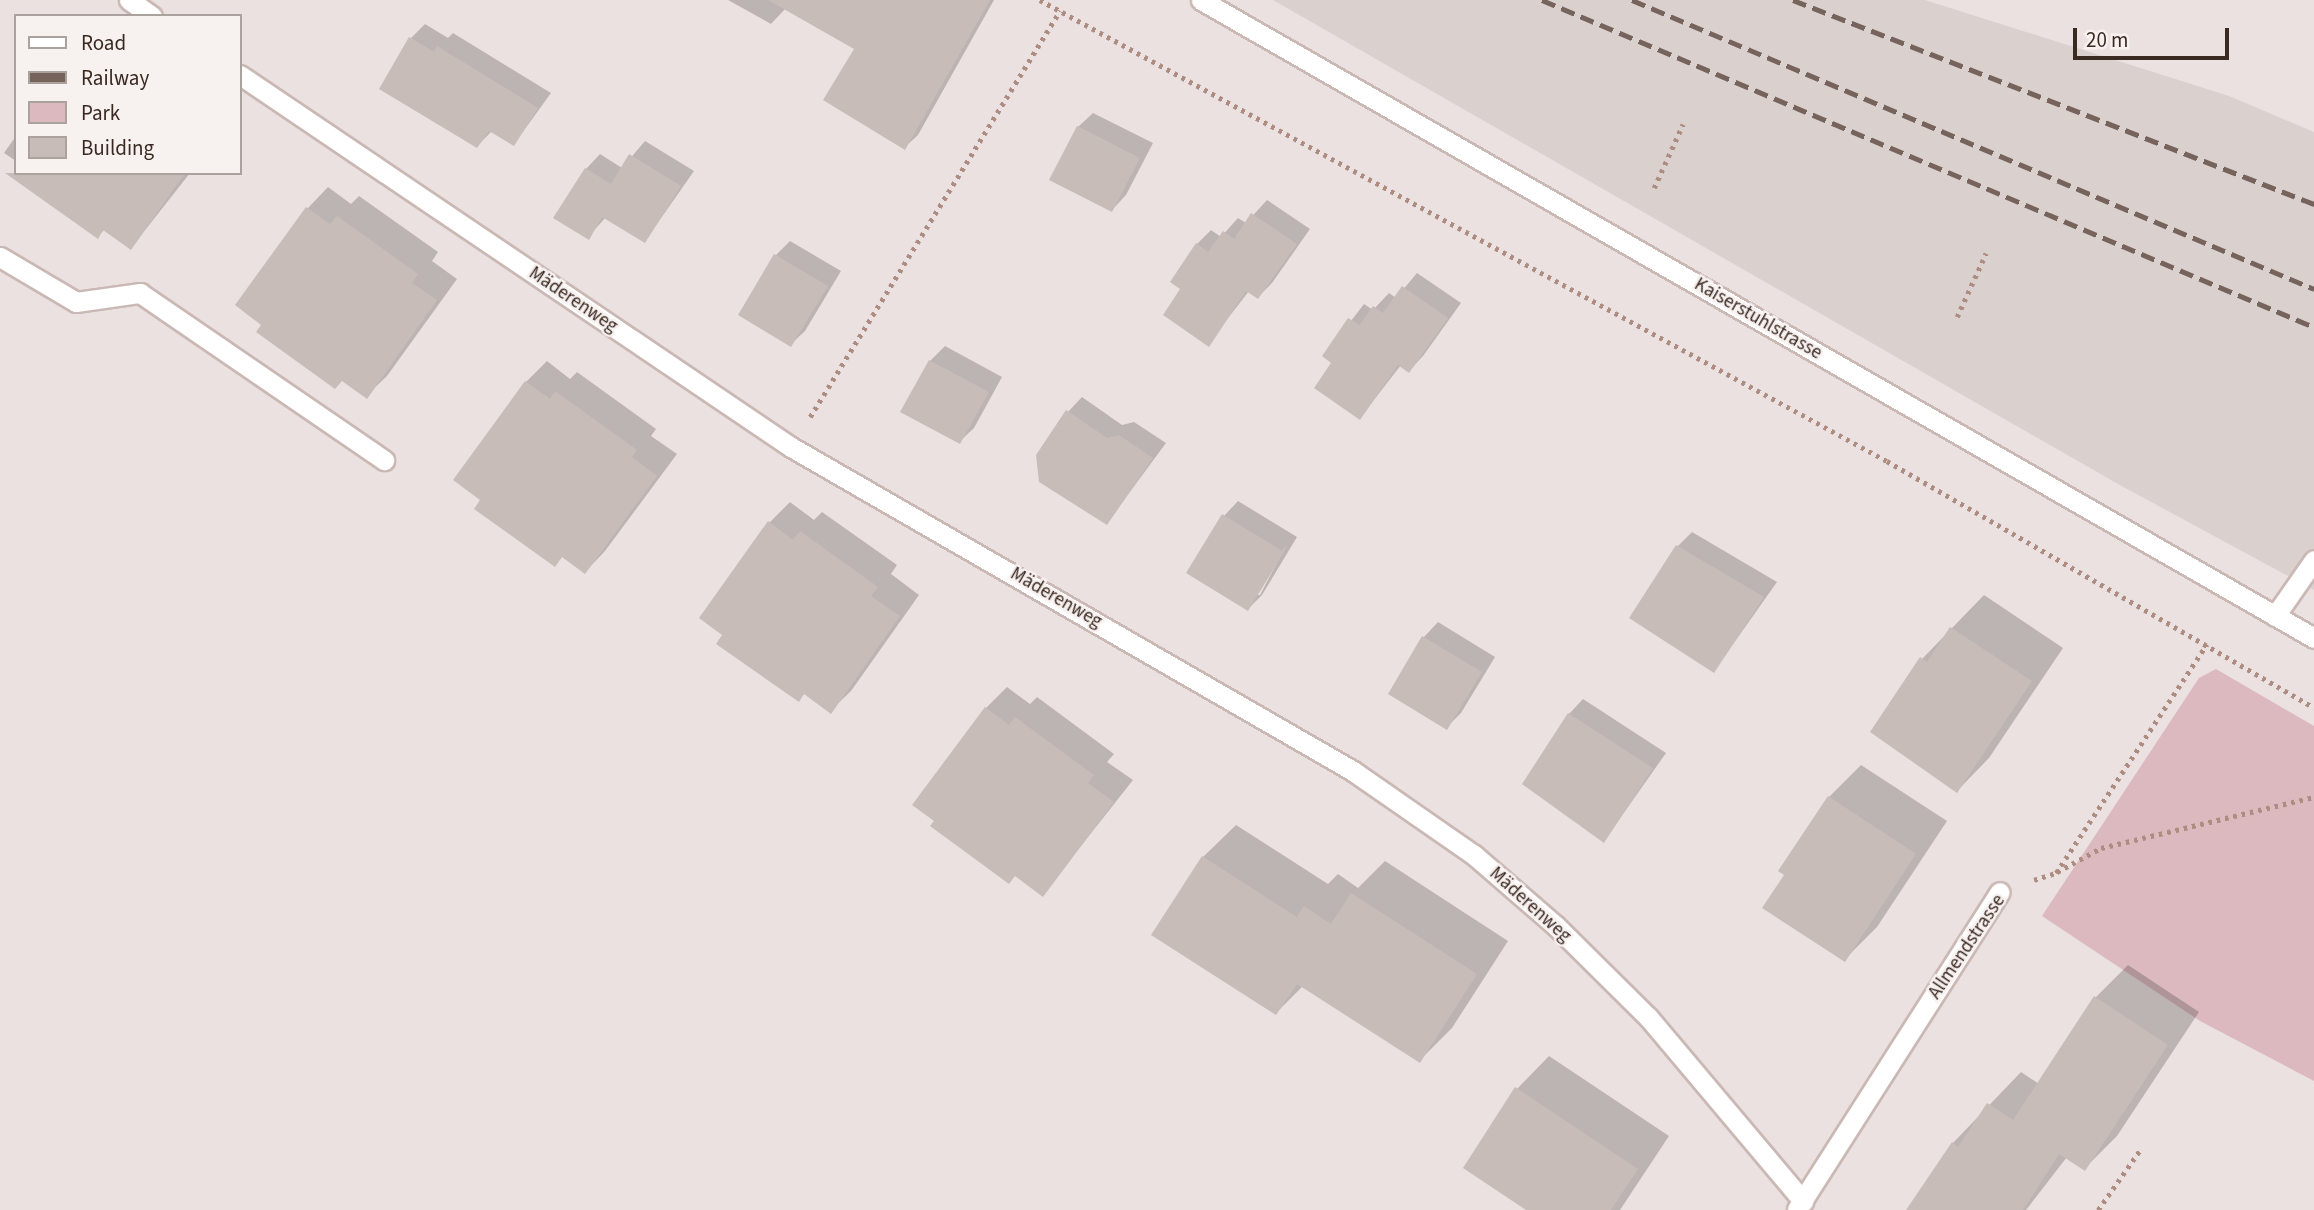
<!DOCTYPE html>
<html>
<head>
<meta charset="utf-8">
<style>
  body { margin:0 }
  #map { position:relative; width:2314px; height:1210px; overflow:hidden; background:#ebe1e0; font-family:"Source Sans 3",sans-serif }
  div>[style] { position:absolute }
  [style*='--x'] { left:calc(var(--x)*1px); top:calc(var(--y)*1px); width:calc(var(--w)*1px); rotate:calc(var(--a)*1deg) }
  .built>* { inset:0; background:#dad0ce }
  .green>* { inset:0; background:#dbb9bf }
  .shadow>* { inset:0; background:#0003 }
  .building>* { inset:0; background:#c8bcb9 }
  .path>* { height:4.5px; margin-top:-2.25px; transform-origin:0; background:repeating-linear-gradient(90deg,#ad8c81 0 3.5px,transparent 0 8.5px) }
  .roads { filter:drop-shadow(2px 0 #cab8b4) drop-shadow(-2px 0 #cab8b4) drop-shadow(0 2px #cab8b4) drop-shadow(0 -2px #cab8b4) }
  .service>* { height:19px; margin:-9.5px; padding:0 9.5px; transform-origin:9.5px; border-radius:9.5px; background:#fff }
  .minor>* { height:19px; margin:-9.5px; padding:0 9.5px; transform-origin:9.5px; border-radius:9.5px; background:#fff }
  .secondary>* { height:19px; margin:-9.5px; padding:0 9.5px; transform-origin:9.5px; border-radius:9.5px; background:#fff }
  .rail>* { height:5px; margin-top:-2.5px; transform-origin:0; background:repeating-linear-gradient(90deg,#76635c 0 14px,transparent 0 21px) }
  span { translate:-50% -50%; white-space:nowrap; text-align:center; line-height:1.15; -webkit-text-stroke:5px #f7f1f0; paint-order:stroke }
  .street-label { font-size:19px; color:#3a2921 }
  .legend { position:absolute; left:14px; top:14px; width:228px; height:161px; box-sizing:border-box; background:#f7f1f0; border:2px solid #aba19d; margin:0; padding:9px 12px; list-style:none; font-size:21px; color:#3a2921 }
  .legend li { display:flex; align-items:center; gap:14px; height:35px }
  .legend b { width:35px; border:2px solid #aba19d }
  .scale { position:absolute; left:2073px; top:28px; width:156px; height:32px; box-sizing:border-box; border:4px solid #3a2921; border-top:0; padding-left:9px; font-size:21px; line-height:24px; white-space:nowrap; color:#3a2921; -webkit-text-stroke:5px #f7f1f0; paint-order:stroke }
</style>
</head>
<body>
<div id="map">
  <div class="built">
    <i style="clip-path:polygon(1273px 0,1925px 0,2229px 96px,2314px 132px,2314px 590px,2118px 484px)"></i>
  </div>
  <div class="green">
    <i style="clip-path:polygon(2216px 669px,2314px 726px,2314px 1081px,2200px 1021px,2042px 916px,2199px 678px)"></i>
  </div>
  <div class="shadow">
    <i style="clip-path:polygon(728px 0,994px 0,918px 135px,905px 147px,856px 49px,786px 8px,771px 24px)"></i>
    <i style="clip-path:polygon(425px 24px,448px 38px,453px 33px,551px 93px,514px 144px,492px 131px,477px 146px,381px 88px,411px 38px)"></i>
    <i style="clip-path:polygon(1093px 113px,1153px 143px,1126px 195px,1112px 210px,1078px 127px)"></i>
    <i style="clip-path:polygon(16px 136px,16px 161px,4px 153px)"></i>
    <i style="clip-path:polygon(645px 141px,694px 171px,645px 241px,606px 217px,588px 237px,586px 169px,600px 154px,622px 168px)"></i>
    <i style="clip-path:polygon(24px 173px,190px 173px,131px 248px,105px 229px,98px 236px)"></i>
    <i style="clip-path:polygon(328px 187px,351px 204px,359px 196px,438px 252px,432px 261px,457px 279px,387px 376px,366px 396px,238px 305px,308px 208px)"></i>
    <i style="clip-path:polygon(1267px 200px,1310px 229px,1272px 283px,1258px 297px,1249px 291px,1208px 344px,1183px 289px,1197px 244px,1211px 230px,1221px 237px,1238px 218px,1246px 223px)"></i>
    <i style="clip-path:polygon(790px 241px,841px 271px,805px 331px,790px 345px,776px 255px)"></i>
    <i style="clip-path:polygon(1417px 273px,1461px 303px,1423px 356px,1409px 371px,1401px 365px,1360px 418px,1334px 363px,1324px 356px,1364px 304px,1373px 310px,1389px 293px,1396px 298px)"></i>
    <i style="clip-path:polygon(945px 346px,1002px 377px,974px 428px,959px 442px,930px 361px)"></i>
    <i style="clip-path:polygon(547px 361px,570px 379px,577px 372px,656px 429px,651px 436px,677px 454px,605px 551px,585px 572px,482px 499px,526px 382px)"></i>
    <i style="clip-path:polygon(1082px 397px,1122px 425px,1134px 422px,1166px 443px,1107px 523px,1068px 412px)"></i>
    <i style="clip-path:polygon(evenodd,1238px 501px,1297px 537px,1262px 595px,1248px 609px,1224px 516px,1238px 501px,1287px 544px,1260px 595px,1256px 595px,1287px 544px)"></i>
    <i style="clip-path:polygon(790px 502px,814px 520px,822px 512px,897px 565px,891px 574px,919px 595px,851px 691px,830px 711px,805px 693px,798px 700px,769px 523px)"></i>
    <i style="clip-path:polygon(1692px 532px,1777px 582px,1714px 671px,1677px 547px)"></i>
    <i style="clip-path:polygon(1984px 595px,2063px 648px,1989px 758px,1957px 791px,1922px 659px)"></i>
    <i style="clip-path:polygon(1438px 622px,1495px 657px,1461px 713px,1447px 727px,1390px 693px,1424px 637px)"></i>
    <i style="clip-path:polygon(1007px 687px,1030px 704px,1037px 697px,1114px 754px,1107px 762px,1133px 780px,1043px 894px,914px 805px,986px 708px)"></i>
    <i style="clip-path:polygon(1583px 699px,1666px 753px,1604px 841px,1569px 714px)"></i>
    <i style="clip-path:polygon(1861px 765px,1947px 821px,1877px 927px,1844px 960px,1786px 875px,1829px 797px)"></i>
    <i style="clip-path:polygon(1236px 825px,1328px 884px,1338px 874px,1358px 888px,1385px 861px,1508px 941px,1452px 1028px,1420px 1060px,1303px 986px,1276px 1013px,1203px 857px)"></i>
    <i style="clip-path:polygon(2128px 965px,2199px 1012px,2117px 1136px,2085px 1168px,2067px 1157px,2026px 1210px,1909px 1210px,1953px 1143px,2021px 1072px,2039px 1084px,2095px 998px)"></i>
    <i style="clip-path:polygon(1549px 1056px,1669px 1136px,1620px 1210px,1529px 1210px,1517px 1089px)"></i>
  </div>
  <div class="building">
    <i style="clip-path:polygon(768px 0,990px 0,905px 150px,823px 100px,854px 49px)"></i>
    <i style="clip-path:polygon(409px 37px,434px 52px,437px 46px,538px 108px,514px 146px,489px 131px,477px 148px,379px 89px)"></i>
    <i style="clip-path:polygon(1077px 126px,1140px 158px,1112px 212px,1049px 180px)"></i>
    <i style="clip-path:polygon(629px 154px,681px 186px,645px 243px,602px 217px,589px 240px,553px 218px,585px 168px,611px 184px)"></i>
    <i style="clip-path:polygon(5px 173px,185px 173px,131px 250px,103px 230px,98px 239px)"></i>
    <i style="clip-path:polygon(306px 207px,330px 224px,337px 216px,418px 274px,412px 283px,437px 300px,367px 399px,342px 381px,335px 389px,256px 332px,261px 325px,235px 305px)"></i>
    <i style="clip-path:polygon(1251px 213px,1297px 244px,1258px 299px,1246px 291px,1209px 347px,1163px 315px,1180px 289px,1170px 282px,1196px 243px,1208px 252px,1223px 231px,1234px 239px)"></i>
    <i style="clip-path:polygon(774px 254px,828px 286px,791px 347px,738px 315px)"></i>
    <i style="clip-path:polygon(1402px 286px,1448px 318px,1409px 373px,1398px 365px,1360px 420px,1314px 388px,1331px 363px,1322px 356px,1348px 318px,1360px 325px,1373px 306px,1383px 313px)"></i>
    <i style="clip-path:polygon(929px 360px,989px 392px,960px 444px,900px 412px)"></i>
    <i style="clip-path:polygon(525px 381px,550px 399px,555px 391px,637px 450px,632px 457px,657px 476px,585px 574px,562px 557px,555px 567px,474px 509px,480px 500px,453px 480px)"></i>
    <i style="clip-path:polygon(1066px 410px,1107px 438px,1119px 435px,1153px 458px,1107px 525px,1039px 482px,1036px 455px)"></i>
    <i style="clip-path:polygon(1222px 514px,1284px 552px,1248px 611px,1186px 573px)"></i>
    <i style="clip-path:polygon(768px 521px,793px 540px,800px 531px,878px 587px,871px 596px,900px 616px,831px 714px,804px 694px,799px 702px,716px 644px,722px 635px,699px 618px)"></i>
    <i style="clip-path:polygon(1676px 545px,1764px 597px,1714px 673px,1629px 618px)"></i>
    <i style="clip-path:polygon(1950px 627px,2032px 681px,1957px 793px,1870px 732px,1920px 657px,1927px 662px)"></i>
    <i style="clip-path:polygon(1422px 636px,1482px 672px,1447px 730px,1388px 694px)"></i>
    <i style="clip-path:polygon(985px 707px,1009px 725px,1015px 717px,1094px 775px,1088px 783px,1114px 802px,1043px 897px,1015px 876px,1009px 884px,930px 826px,934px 821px,912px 805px)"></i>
    <i style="clip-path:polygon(1568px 713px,1653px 768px,1604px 843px,1522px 784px)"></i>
    <i style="clip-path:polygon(1828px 796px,1916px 854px,1845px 962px,1762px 908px,1784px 875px,1778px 871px)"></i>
    <i style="clip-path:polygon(1202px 856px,1297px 917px,1304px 906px,1331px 924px,1351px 893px,1477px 974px,1420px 1063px,1297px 984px,1276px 1015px,1151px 935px)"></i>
    <i style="clip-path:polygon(2094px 996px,2168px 1045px,2085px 1171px,2059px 1154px,2023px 1210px,1906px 1210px,1952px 1142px,1958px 1147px,1987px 1103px,2013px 1120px)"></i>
    <i style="clip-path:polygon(1515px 1087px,1638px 1169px,1611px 1210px,1526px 1210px,1463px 1168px)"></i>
  </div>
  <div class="path">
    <i style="--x:1040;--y:0;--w:964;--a:28.56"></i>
    <i style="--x:1887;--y:461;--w:493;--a:30"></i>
    <i style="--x:1654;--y:188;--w:70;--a:-65.6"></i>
    <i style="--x:1957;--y:317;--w:70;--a:-65.6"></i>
    <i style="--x:810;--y:417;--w:477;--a:-58.4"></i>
    <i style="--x:2057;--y:872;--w:50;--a:-28.6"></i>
    <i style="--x:2101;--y:848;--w:219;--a:-13.5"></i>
    <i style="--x:2034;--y:880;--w:23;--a:-18"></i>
    <i style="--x:2056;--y:873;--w:274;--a:-56.6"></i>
    <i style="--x:2098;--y:1210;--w:73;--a:-55"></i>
  </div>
  <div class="roads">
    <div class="service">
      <i style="--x:0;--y:257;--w:88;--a:30.6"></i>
      <i style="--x:76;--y:302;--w:65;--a:-8"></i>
      <i style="--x:140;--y:293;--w:296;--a:34.4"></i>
      <i style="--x:2275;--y:616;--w:68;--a:-55.1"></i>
    </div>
    <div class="minor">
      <i style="--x:129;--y:0;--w:28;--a:35"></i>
      <i style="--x:240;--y:75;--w:665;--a:34.02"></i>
      <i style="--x:791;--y:447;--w:649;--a:29.96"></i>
      <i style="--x:1353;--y:771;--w:147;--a:34.8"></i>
      <i style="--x:1474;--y:855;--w:108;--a:40.9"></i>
      <i style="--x:1556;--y:926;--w:129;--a:44.7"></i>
      <i style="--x:1648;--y:1017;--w:241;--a:49.9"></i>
      <i style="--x:1797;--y:1209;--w:376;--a:-57.4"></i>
    </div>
    <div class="secondary">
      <i style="--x:1201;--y:0;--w:1283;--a:29.82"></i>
    </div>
  </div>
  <div class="rail">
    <i style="--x:1542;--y:0;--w:838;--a:22.96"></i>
    <i style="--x:1632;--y:0;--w:741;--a:22.96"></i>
    <i style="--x:1793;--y:0;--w:560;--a:21.38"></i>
  </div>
  <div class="street-label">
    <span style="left:573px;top:300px;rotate:34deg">Mäderenweg</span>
    <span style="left:1758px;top:319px;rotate:30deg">Kaiserstuhlstrasse</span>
    <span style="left:1056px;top:598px;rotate:30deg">Mäderenweg</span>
    <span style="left:1530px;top:905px;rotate:42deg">Mäderenweg</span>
    <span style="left:1967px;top:947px;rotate:-56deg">Allmendstrasse</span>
  </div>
  <ul class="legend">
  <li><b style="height:9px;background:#fff"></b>Road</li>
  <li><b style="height:9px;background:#76635c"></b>Railway</li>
  <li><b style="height:19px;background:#dbb9bf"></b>Park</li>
  <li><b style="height:19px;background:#c8bcb9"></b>Building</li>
  </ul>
  <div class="scale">20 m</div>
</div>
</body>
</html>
